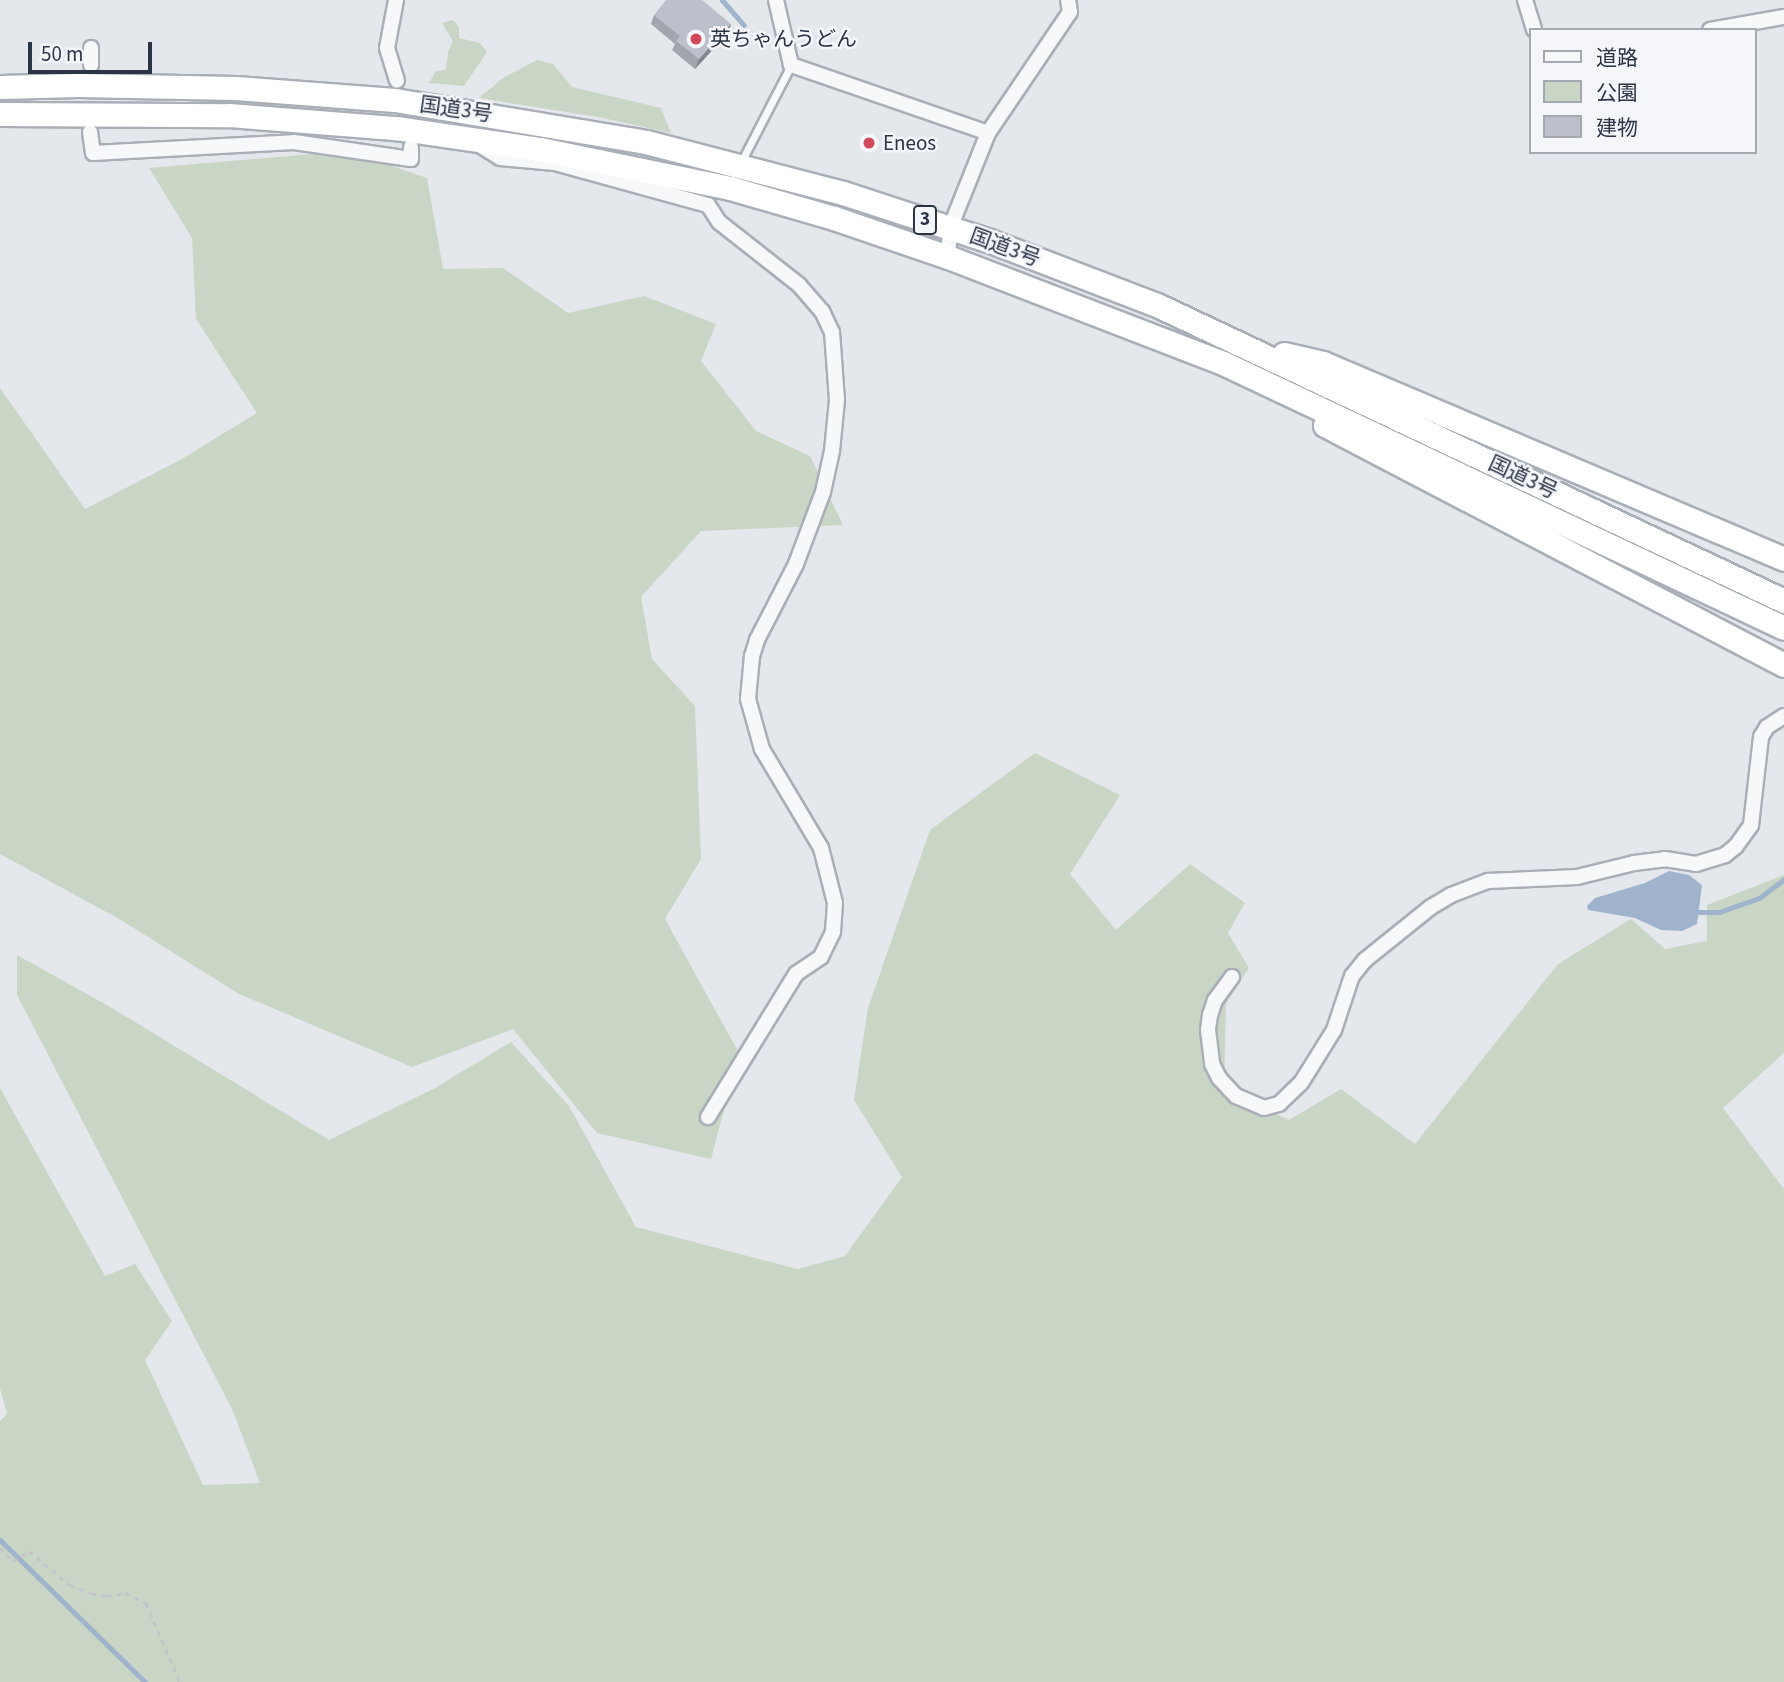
<!DOCTYPE html>
<html>
<head>
<meta charset="utf-8">
<style>
  body { margin:0 }
  #map { position:relative; width:1784px; height:1682px; overflow:hidden; background:#e4e7ec; font-family:"Source Sans 3","Noto Sans JP",sans-serif }
  div>[style] { position:absolute }
  [style*='--x'] { left:calc(var(--x)*1px); top:calc(var(--y)*1px); width:calc(var(--w)*1px); rotate:calc(var(--a)*1deg) }
  .green>* { inset:0; background:#c9d6c5 }
  .water>* { inset:0; background:#9fb4cc }
  .stream>* { height:5px; margin:-2.5px; padding:0 2.5px; transform-origin:2.5px; border-radius:2.5px; background:#9fb4cc }
  .minor-tunnel>* { height:14px; margin-top:-7px; transform-origin:0; background:repeating-linear-gradient(90deg,#bfc3cb 0 14px,transparent 0 21px) }
  .path>* { height:2.5px; margin-top:-1.25px; transform-origin:0; background:repeating-linear-gradient(90deg,#c2c5cb 0 5px,transparent 0 10px) }
  .roads { filter:drop-shadow(2px 0 #a9aeb7) drop-shadow(-2px 0 #a9aeb7) drop-shadow(0 2px #a9aeb7) drop-shadow(0 -2px #a9aeb7) }
  .service>* { height:7px; margin:-3.5px; padding:0 3.5px; transform-origin:3.5px; border-radius:3.5px; background:#f7f8fa }
  .minor>* { height:14px; margin:-7px; padding:0 7px; transform-origin:7px; border-radius:7px; background:#f7f8fa }
  .trunk>* { height:23px; margin:-11.5px; padding:0 11.5px; transform-origin:11.5px; border-radius:11.5px; background:#fff }
  .wall>* { inset:0; background:#a1a5ae }
  .shaded-wall>* { inset:0; background:#83868d }
  .building>* { inset:0; background:#bbc0ca }
  .dots>* { width:19px; height:19px; translate:-50% -50%; box-sizing:border-box; border:4px solid #f4f6f9; border-radius:50% }
  span { translate:-50% -50%; white-space:nowrap; text-align:center; line-height:1.15; -webkit-text-stroke:5px #f4f6f9; paint-order:stroke }
  .shield-label span { padding:2px 5px; background:#f4f6f9; border:2px solid; border-radius:5px; -webkit-text-stroke-width:0 }
  .shield-label { font-size:19px; color:#2b3445; font-weight:700 }
  .poi-label { font-size:21px; color:#2b3445 }
  .left { translate:0 -50%; text-align:left }
  .street-label { font-size:21px; color:#2b3445 }
  .legend { position:absolute; left:1529px; top:28px; width:228px; height:126px; box-sizing:border-box; background:#f4f6f9; border:2px solid #a4a8b1; margin:0; padding:9px 12px; list-style:none; font-size:21px; color:#2b3445 }
  .legend li { display:flex; align-items:center; gap:14px; height:35px }
  .legend b { width:35px; border:2px solid #a4a8b1 }
  .scale { position:absolute; left:28px; top:42px; width:124px; height:32px; box-sizing:border-box; border:4px solid #2b3445; border-top:0; padding-left:9px; font-size:21px; line-height:24px; white-space:nowrap; color:#2b3445; -webkit-text-stroke:5px #f4f6f9; paint-order:stroke }
</style>
</head>
<body>
<div id="map">
  <div class="green">
    <i style="clip-path:polygon(453px 20px,459px 27px,459px 38px,480px 43px,487px 52px,464px 86px,429px 83px,436px 71px,446px 70px,448px 52px,453px 41px,442px 23px)"></i>
    <i style="clip-path:polygon(537px 60px,553px 64px,572px 87px,661px 108px,671px 133px,598px 117px,479px 98px,503px 78px)"></i>
    <i style="clip-path:polygon(348px 151px,427px 178px,443px 269px,503px 268px,568px 313px,644px 296px,716px 324px,701px 361px,756px 431px,810px 456px,843px 525px,701px 531px,641px 597px,652px 659px,695px 706px,701px 859px,665px 919px,739px 1053px,711px 1159px,597px 1133px,513px 1029px,412px 1067px,239px 994px,121px 920px,0 854px,0 388px,85px 509px,180px 460px,257px 413px,196px 319px,192px 238px,149px 168px)"></i>
    <i style="clip-path:polygon(1035px 753px,1120px 795px,1070px 874px,1116px 930px,1190px 864px,1245px 903px,1228px 933px,1249px 968px,1226px 1003px,1224px 1090px,1289px 1120px,1341px 1089px,1415px 1144px,1558px 964px,1631px 919px,1665px 949px,1707px 941px,1707px 905px,1784px 875px,1784px 1053px,1723px 1108px,1784px 1189px,1784px 1682px,0 1682px,0 1421px,7px 1414px,0 1388px,0 1088px,105px 1276px,135px 1264px,172px 1321px,145px 1360px,203px 1485px,260px 1483px,233px 1411px,17px 995px,17px 955px,112px 1008px,329px 1140px,435px 1088px,511px 1042px,569px 1106px,636px 1227px,798px 1269px,845px 1256px,902px 1177px,854px 1100px,868px 1008px,930px 830px)"></i>
  </div>
  <div class="water">
    <i style="clip-path:polygon(1669px 871px,1689px 875px,1702px 885px,1697px 924px,1682px 931px,1661px 930px,1635px 918px,1588px 910px,1587px 906px,1595px 898px,1645px 883px)"></i>
  </div>
  <div class="stream">
    <i style="--x:722;--y:0;--w:33;--a:49"></i>
    <i style="--x:1694;--y:912;--w:25;--a:0"></i>
    <i style="--x:1719;--y:912;--w:42;--a:-19.3"></i>
    <i style="--x:1759;--y:898;--w:31;--a:-37"></i>
    <i style="--x:0;--y:1540;--w:203;--a:44.4"></i>
  </div>
  <div class="minor-tunnel">
    <i style="--x:90;--y:120;--w:55;--a:-89"></i>
  </div>
  <div class="path">
    <i style="--x:0;--y:1548;--w:18;--a:45"></i>
    <i style="--x:13;--y:1561;--w:19;--a:-32"></i>
    <i style="--x:29;--y:1551;--w:53;--a:39.7"></i>
    <i style="--x:70;--y:1585;--w:22;--a:21"></i>
    <i style="--x:91;--y:1593;--w:16;--a:11"></i>
    <i style="--x:107;--y:1596;--w:18;--a:-9"></i>
    <i style="--x:125;--y:1593;--w:23;--a:25"></i>
    <i style="--x:146;--y:1603;--w:86;--a:66.7"></i>
  </div>
  <div class="roads">
    <div class="service">
      <i style="--x:740;--y:164;--w:111;--a:-62.7"></i>
    </div>
    <div class="minor">
      <i style="--x:396;--y:0;--w:49;--a:100.6"></i>
      <i style="--x:387;--y:48;--w:34;--a:73"></i>
      <i style="--x:776;--y:0;--w:67;--a:77"></i>
      <i style="--x:791;--y:65;--w:208;--a:19"></i>
      <i style="--x:1525;--y:0;--w:31;--a:73"></i>
      <i style="--x:1710;--y:30;--w:75;--a:-10"></i>
      <i style="--x:91;--y:65;--w:17;--a:-90"></i>
      <i style="--x:90;--y:132;--w:21;--a:82"></i>
      <i style="--x:93;--y:153;--w:201;--a:-3.1"></i>
      <i style="--x:294;--y:142;--w:118;--a:8.3"></i>
      <i style="--x:411;--y:159;--w:12;--a:-90"></i>
      <i style="--x:478;--y:144;--w:26;--a:32"></i>
      <i style="--x:500;--y:158;--w:55;--a:5.2"></i>
      <i style="--x:555;--y:163;--w:159;--a:15.4"></i>
      <i style="--x:708;--y:205;--w:20;--a:57"></i>
      <i style="--x:719;--y:222;--w:102;--a:38.2"></i>
      <i style="--x:799;--y:285;--w:35;--a:49"></i>
      <i style="--x:822;--y:311;--w:23;--a:65"></i>
      <i style="--x:832;--y:332;--w:68;--a:85.8"></i>
      <i style="--x:837;--y:400;--w:51;--a:95.6"></i>
      <i style="--x:832;--y:451;--w:42;--a:102.4"></i>
      <i style="--x:823;--y:492;--w:77;--a:110.6"></i>
      <i style="--x:796;--y:564;--w:85;--a:117.2"></i>
      <i style="--x:757;--y:640;--w:17;--a:107"></i>
      <i style="--x:752;--y:656;--w:43;--a:95.3"></i>
      <i style="--x:748;--y:699;--w:52;--a:74.4"></i>
      <i style="--x:762;--y:749;--w:115;--a:59.2"></i>
      <i style="--x:821;--y:848;--w:57;--a:75.7"></i>
      <i style="--x:835;--y:903;--w:29;--a:94"></i>
      <i style="--x:833;--y:932;--w:28;--a:116"></i>
      <i style="--x:821;--y:957;--w:30;--a:146"></i>
      <i style="--x:796;--y:974;--w:168;--a:121.6"></i>
      <i style="--x:948;--y:257;--w:29;--a:-86"></i>
      <i style="--x:950;--y:228;--w:102;--a:-68.2"></i>
      <i style="--x:988;--y:133;--w:146;--a:-55.9"></i>
      <i style="--x:1070;--y:12;--w:12;--a:-99"></i>
      <i style="--x:1232;--y:977;--w:29;--a:126"></i>
      <i style="--x:1215;--y:1000;--w:16;--a:108"></i>
      <i style="--x:1210;--y:1015;--w:15;--a:98"></i>
      <i style="--x:1208;--y:1030;--w:34;--a:83"></i>
      <i style="--x:1212;--y:1064;--w:16;--a:63"></i>
      <i style="--x:1219;--y:1078;--w:25;--a:47"></i>
      <i style="--x:1236;--y:1096;--w:30;--a:23"></i>
      <i style="--x:1264;--y:1108;--w:16;--a:-15"></i>
      <i style="--x:1279;--y:1104;--w:30;--a:-44"></i>
      <i style="--x:1301;--y:1083;--w:62;--a:-58.1"></i>
      <i style="--x:1334;--y:1030;--w:57;--a:-71.6"></i>
      <i style="--x:1352;--y:976;--w:21;--a:-51"></i>
      <i style="--x:1365;--y:960;--w:85;--a:-38.8"></i>
      <i style="--x:1431;--y:907;--w:23;--a:-31"></i>
      <i style="--x:1451;--y:895;--w:40;--a:-21"></i>
      <i style="--x:1488;--y:881;--w:89;--a:-2.6"></i>
      <i style="--x:1577;--y:877;--w:59;--a:-13.8"></i>
      <i style="--x:1634;--y:863;--w:31;--a:-7"></i>
      <i style="--x:1665;--y:859;--w:31;--a:9"></i>
      <i style="--x:1696;--y:864;--w:30;--a:-17"></i>
      <i style="--x:1725;--y:855;--w:14;--a:-39"></i>
      <i style="--x:1736;--y:846;--w:26;--a:-54"></i>
      <i style="--x:1751;--y:825;--w:89;--a:-83.5"></i>
      <i style="--x:1761;--y:737;--w:12;--a:-59"></i>
      <i style="--x:1767;--y:727;--w:20;--a:-33"></i>
    </div>
    <div class="trunk">
      <i style="--x:0;--y:87;--w:78;--a:-1.5"></i>
      <i style="--x:78;--y:85;--w:158;--a:1.1"></i>
      <i style="--x:236;--y:88;--w:159;--a:4.3"></i>
      <i style="--x:395;--y:100;--w:254;--a:9.5"></i>
      <i style="--x:646;--y:142;--w:203;--a:14.5"></i>
      <i style="--x:843;--y:193;--w:155;--a:18.1"></i>
      <i style="--x:990;--y:241;--w:179;--a:21"></i>
      <i style="--x:1157;--y:305;--w:693;--a:25.27"></i>
      <i style="--x:0;--y:114;--w:229;--a:0.3"></i>
      <i style="--x:229;--y:115;--w:168;--a:4.5"></i>
      <i style="--x:396;--y:128;--w:146;--a:8.3"></i>
      <i style="--x:540;--y:149;--w:194;--a:11.6"></i>
      <i style="--x:730;--y:188;--w:108;--a:16.1"></i>
      <i style="--x:834;--y:218;--w:120;--a:18.9"></i>
      <i style="--x:948;--y:257;--w:295;--a:21.1"></i>
      <i style="--x:1223;--y:363;--w:620;--a:25.28"></i>
      <i style="--x:1284;--y:354;--w:40;--a:13"></i>
      <i style="--x:1323;--y:363;--w:501;--a:23.03"></i>
      <i style="--x:1325;--y:425;--w:518;--a:27.6"></i>
    </div>
  </div>
  <div class="wall">
    <i style="clip-path:polygon(654px 15px,731px 24px,728px 33px,695px 69px,672px 50px,675px 44px,651px 24px)"></i>
  </div>
  <div class="shaded-wall">
    <i style="clip-path:polygon(731px 24px,728px 33px,695px 69px,699px 59px)"></i>
  </div>
  <div class="building">
    <i style="clip-path:polygon(666px 0,702px 0,731px 24px,699px 59px,676px 41px,680px 36px,654px 15px)"></i>
  </div>
  <div class="dots">
    <i style="left:696px;top:39px;background:#d1495b"></i>
    <i style="left:869px;top:143px;background:#d1495b"></i>
  </div>
  <div class="shield-label">
    <span style="left:925px;top:220px">3</span>
  </div>
  <div class="poi-label">
    <span class="left" style="left:710px;top:39px">英ちゃんうどん</span>
    <span class="left" style="left:883px;top:143px">Eneos</span>
  </div>
  <div class="street-label">
    <span style="left:456px;top:109px;rotate:8deg">国道3号</span>
    <span style="left:1005px;top:247px;rotate:20deg">国道3号</span>
    <span style="left:1523px;top:477px;rotate:25deg">国道3号</span>
  </div>
  <ul class="legend">
  <li><b style="height:9px;background:#f7f8fa"></b>道路</li>
  <li><b style="height:19px;background:#c9d6c5"></b>公園</li>
  <li><b style="height:19px;background:#bbc0ca"></b>建物</li>
  </ul>
  <div class="scale">50 m</div>
</div>
</body>
</html>
